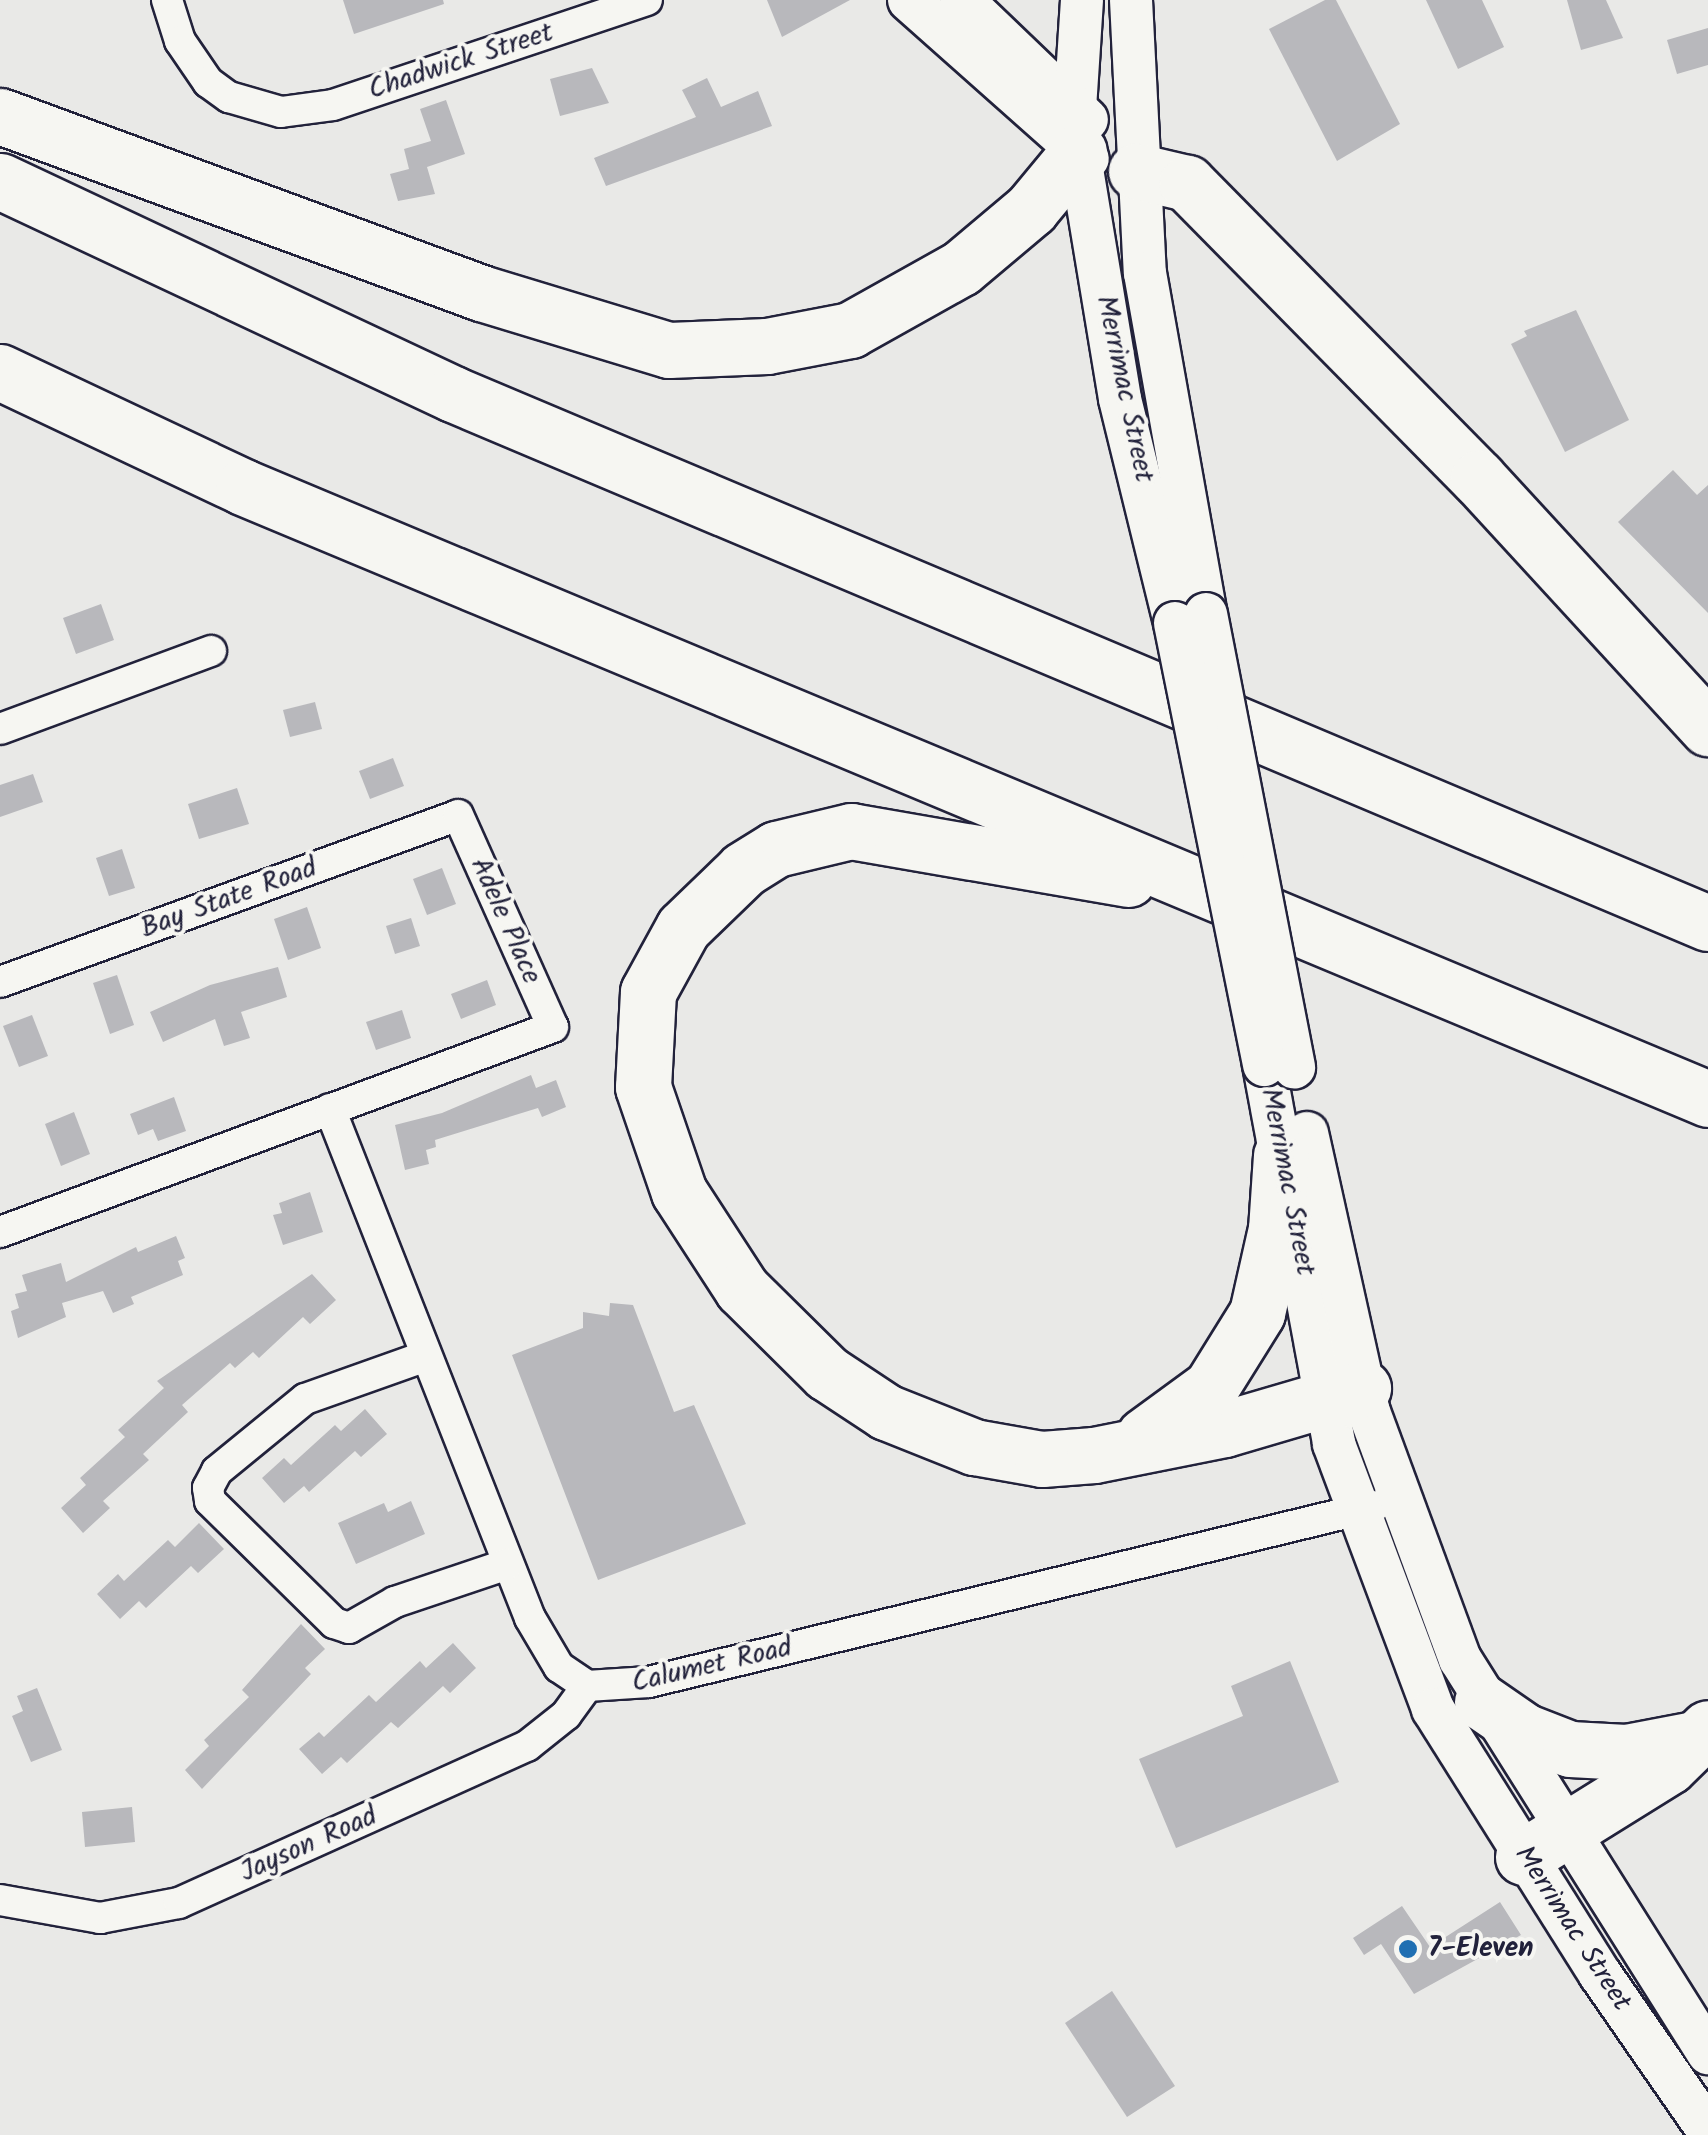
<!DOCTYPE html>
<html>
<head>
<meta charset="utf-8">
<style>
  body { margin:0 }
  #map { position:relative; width:1708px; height:2135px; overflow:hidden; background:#e9e9e7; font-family:Kalam,sans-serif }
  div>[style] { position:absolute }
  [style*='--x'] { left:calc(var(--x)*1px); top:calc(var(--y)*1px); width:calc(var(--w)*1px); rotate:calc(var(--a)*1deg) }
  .building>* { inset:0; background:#b8b8bc }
  .roads { filter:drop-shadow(2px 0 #22223b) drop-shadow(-2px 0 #22223b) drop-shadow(0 2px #22223b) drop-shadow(0 -2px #22223b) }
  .street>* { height:30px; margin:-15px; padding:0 15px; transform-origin:15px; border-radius:15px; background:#f6f6f2 }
  .secondary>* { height:42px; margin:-21px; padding:0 21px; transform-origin:21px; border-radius:21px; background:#f6f6f2 }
  .highway>* { height:55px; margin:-27.5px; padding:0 27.5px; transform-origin:27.5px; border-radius:27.5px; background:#f6f6f2 }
  .bridges { filter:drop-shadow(2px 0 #22223b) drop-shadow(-2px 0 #22223b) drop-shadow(0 2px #22223b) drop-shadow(0 -2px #22223b) }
  .secondary-bridge>* { height:42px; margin:-21px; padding:0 21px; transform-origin:21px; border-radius:21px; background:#f6f6f2 }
  .dots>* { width:28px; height:28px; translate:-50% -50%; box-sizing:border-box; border:5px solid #f6f6f2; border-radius:50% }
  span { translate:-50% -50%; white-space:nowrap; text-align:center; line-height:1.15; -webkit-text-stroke:8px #f6f6f2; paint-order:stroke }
  .street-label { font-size:28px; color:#22223b }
  .poi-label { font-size:28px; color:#22223b; font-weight:700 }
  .left { translate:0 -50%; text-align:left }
</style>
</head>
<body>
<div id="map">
  <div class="building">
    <i style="clip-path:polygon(343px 0,443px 0,444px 4px,354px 34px)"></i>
    <i style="clip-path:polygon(767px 0,850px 0,782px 37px)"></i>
    <i style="clip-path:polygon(1325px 0,1336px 0,1400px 124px,1337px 161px,1269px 29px)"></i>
    <i style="clip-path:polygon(1426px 0,1482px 0,1504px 47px,1458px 69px)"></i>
    <i style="clip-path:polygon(1567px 0,1606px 0,1623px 38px,1581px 50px)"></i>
    <i style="clip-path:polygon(1708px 28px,1708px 65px,1677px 74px,1667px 40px)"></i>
    <i style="clip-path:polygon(592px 68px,609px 103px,560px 116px,550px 79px)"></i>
    <i style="clip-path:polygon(707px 78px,721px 107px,758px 91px,772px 126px,606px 186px,594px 158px,696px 117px,682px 90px)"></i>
    <i style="clip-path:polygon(446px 100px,465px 154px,427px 167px,435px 194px,398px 201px,390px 174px,409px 169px,404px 149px,431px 141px,420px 109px)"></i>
    <i style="clip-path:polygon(1576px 310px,1629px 420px,1565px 452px,1511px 344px,1527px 336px,1524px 331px)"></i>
    <i style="clip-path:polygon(1673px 470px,1697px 495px,1708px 485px,1708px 613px,1618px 522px)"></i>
    <i style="clip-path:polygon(101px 604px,114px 640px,76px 654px,63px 618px)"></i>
    <i style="clip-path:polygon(315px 702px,322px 729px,290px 737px,283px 710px)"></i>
    <i style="clip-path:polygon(393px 758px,404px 786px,370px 799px,359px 771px)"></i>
    <i style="clip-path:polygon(33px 774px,43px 802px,0 817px,0 785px)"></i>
    <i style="clip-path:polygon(237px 788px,249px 824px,199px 839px,188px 804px)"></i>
    <i style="clip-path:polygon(122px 849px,135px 888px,109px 896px,96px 858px)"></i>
    <i style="clip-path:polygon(442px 868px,456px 904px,427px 915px,413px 879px)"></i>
    <i style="clip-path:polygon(307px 907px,321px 948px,288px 960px,274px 919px)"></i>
    <i style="clip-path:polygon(411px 918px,420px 946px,395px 954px,386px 926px)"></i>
    <i style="clip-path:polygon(278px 967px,287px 997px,241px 1012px,250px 1038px,224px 1046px,215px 1019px,163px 1042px,150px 1012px,210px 985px)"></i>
    <i style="clip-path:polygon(117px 975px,134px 1025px,110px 1034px,93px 983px)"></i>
    <i style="clip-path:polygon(487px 980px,496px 1005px,461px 1019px,451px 994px)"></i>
    <i style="clip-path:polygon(402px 1010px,411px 1038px,376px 1050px,366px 1022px)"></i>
    <i style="clip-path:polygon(32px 1015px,48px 1056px,19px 1067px,3px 1026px)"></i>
    <i style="clip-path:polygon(531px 1075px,536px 1088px,556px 1080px,566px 1107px,542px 1117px,538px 1108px,435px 1140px,436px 1147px,426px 1150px,429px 1164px,405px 1170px,395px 1125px,442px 1113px)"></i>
    <i style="clip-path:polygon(174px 1097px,186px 1131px,158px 1141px,153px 1129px,138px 1135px,130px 1114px)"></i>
    <i style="clip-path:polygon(74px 1112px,90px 1154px,61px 1166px,45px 1124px)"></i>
    <i style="clip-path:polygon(310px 1192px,323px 1232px,283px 1245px,273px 1215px,282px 1213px,279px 1203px)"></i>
    <i style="clip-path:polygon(176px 1236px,185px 1258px,178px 1261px,183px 1275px,131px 1297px,134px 1304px,113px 1313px,103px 1291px,62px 1303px,66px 1317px,18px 1338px,11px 1311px,19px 1308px,15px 1294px,27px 1291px,22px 1275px,61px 1263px,66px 1282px,136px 1247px,138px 1252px)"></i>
    <i style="clip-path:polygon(312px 1274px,336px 1300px,310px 1324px,303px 1317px,259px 1358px,253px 1352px,235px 1368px,230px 1363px,182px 1405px,188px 1412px,143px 1454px,149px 1460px,103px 1501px,110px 1508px,83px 1533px,61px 1508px,86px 1485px,80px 1478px,125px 1437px,118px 1430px,164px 1388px,157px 1381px)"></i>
    <i style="clip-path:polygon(610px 1303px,633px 1305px,674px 1412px,694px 1405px,746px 1524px,598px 1580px,512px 1355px,583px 1328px,583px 1312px,609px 1316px)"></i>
    <i style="clip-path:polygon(365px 1409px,387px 1434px,361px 1457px,355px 1451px,309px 1492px,304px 1486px,284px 1503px,262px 1478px,284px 1458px,291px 1465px,335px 1425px,341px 1431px)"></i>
    <i style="clip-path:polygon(411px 1501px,425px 1534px,356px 1564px,338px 1523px,384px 1503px,388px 1512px)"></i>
    <i style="clip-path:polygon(199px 1523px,224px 1549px,198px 1573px,191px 1566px,146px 1608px,139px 1601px,120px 1619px,97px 1594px,118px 1574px,124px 1581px,168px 1540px,175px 1547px)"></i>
    <i style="clip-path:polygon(301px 1624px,325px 1649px,305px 1668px,311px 1674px,202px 1789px,185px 1770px,209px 1746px,204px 1740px,249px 1697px,242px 1690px)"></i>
    <i style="clip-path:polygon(453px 1643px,476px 1668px,450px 1693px,443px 1686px,398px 1728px,391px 1722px,347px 1763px,341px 1757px,322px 1774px,299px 1749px,319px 1732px,324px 1737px,369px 1695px,376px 1702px,420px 1661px,426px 1668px)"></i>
    <i style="clip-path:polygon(1290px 1661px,1339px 1782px,1176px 1848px,1139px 1759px,1243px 1716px,1231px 1686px)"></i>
    <i style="clip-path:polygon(37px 1688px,62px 1750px,31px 1762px,12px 1716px,23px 1711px,17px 1696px)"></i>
    <i style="clip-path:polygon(132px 1807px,135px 1842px,85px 1847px,82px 1812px)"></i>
    <i style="clip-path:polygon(1500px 1902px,1521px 1935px,1414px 1994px,1381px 1944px,1364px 1955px,1353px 1938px,1402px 1906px,1430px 1947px)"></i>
    <i style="clip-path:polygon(1112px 1991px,1175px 2086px,1127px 2117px,1065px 2023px)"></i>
  </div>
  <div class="roads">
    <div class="street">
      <i style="--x:167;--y:0;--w:43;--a:72.4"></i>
      <i style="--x:180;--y:41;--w:50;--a:55.7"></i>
      <i style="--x:208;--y:82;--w:26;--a:36"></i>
      <i style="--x:229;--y:97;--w:54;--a:16.1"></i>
      <i style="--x:281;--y:112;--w:52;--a:-7.7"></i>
      <i style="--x:333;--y:105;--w:331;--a:-18.5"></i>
      <i style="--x:0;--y:729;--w:225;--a:-20.3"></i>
      <i style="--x:0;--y:982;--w:487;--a:-20"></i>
      <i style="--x:458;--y:815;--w:232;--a:65.9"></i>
      <i style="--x:553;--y:1027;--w:590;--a:159.66"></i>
      <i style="--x:330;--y:1109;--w:547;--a:68.55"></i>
      <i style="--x:530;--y:1618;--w:57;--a:59.4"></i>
      <i style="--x:559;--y:1667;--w:34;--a:34"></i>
      <i style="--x:587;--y:1686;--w:62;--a:-3.7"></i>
      <i style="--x:649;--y:1682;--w:747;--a:-13.63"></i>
      <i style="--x:426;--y:1356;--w:128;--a:160.4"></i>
      <i style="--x:305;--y:1399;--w:114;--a:140.7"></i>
      <i style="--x:217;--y:1471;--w:19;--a:118"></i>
      <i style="--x:208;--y:1488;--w:13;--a:81"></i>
      <i style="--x:210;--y:1501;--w:174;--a:44.5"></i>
      <i style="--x:334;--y:1623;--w:16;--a:18"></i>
      <i style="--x:349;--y:1628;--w:53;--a:-29.5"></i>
      <i style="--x:395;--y:1602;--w:119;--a:-18.6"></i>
      <i style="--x:0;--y:1900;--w:102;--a:10.2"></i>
      <i style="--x:100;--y:1918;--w:80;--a:-10.8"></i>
      <i style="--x:179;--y:1903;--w:382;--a:-24.3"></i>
      <i style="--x:527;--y:1746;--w:50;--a:-38.5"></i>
      <i style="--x:566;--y:1715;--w:36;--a:-54"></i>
    </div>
    <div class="secondary">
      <i style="--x:909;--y:0;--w:239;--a:41.6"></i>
      <i style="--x:962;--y:0;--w:173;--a:43.8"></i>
      <i style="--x:1082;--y:0;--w:107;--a:93.7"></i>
      <i style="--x:1075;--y:107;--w:44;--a:84.8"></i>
      <i style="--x:1079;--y:151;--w:251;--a:80.6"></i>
      <i style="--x:1120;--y:399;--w:231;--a:76.2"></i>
      <i style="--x:1131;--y:0;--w:273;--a:87.1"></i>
      <i style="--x:1145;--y:273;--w:346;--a:79.9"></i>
      <i style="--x:1264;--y:1065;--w:385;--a:79.5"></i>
      <i style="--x:1334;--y:1444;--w:283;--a:69.5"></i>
      <i style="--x:1433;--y:1709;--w:313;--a:57.8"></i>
      <i style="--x:1600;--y:1974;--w:190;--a:55.3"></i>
      <i style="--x:1307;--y:1133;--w:286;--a:77.5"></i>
      <i style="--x:1369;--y:1412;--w:263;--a:69.8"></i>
      <i style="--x:1460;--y:1659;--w:466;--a:57.8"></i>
    </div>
    <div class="highway">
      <i style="--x:0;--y:116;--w:513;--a:20.2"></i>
      <i style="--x:481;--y:293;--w:196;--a:16.9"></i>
      <i style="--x:669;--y:350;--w:98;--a:-2.3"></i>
      <i style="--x:767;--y:346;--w:85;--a:-10.9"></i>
      <i style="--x:850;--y:330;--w:127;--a:-29.2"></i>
      <i style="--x:961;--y:268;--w:92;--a:-40.1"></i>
      <i style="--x:1031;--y:209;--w:75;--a:-50.4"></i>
      <i style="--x:1136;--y:171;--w:52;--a:13.2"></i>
      <i style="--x:1187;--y:183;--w:414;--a:45.4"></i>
      <i style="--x:1478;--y:478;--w:340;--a:47.4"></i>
      <i style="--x:0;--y:181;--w:501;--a:25.18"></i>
      <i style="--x:453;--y:394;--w:1362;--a:22.86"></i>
      <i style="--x:0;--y:372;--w:269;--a:25.3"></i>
      <i style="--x:243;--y:487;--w:1588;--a:22.67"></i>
      <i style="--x:1128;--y:879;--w:281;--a:-170.2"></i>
      <i style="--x:851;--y:831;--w:77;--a:166.5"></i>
      <i style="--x:776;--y:849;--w:39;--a:148"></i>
      <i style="--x:743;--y:870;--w:83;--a:136"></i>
      <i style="--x:683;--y:928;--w:73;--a:118.7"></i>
      <i style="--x:648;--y:992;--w:95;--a:93"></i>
      <i style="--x:643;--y:1087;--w:111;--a:71.1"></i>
      <i style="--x:679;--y:1192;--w:116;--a:57"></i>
      <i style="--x:742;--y:1289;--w:120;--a:44.7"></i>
      <i style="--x:827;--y:1373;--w:71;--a:33.5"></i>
      <i style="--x:886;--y:1412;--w:95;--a:21.7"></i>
      <i style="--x:974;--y:1447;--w:69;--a:10"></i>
      <i style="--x:1042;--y:1459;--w:52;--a:-4.4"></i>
      <i style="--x:1094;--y:1455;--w:133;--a:-11.3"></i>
      <i style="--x:1224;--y:1429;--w:145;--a:-16.4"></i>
      <i style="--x:1144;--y:1436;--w:83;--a:-36.2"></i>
      <i style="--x:1211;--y:1387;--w:87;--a:-58.1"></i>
      <i style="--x:1257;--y:1313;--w:86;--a:-77.3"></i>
      <i style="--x:1276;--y:1229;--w:74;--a:-86.1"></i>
      <i style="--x:1482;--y:1702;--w:51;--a:34.6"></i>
      <i style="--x:1524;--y:1731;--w:49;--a:21.4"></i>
      <i style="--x:1570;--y:1749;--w:56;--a:3.1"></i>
      <i style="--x:1626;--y:1752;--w:64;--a:-10.8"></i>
      <i style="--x:1523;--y:1857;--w:172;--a:-31.9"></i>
      <i style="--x:1669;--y:1766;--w:54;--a:-44.3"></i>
    </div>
  </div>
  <div class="bridges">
    <div class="secondary-bridge">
      <i style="--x:1206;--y:614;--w:462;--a:79"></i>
      <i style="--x:1175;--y:623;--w:451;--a:78.6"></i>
    </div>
  </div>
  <div class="dots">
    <i style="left:1408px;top:1949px;background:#1f6fb2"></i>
  </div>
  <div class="street-label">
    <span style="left:461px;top:62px;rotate:-18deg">Chadwick Street</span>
    <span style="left:1124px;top:389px;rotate:78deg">Merrimac Street</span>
    <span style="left:229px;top:899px;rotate:-20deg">Bay State Road</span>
    <span style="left:505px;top:921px;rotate:66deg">Adele Place</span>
    <span style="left:1287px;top:1182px;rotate:79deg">Merrimac Street</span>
    <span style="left:712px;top:1666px;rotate:-13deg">Calumet Road</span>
    <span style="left:309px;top:1845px;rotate:-24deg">Jayson Road</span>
    <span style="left:1572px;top:1929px;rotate:57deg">Merrimac Street</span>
  </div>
  <div class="poi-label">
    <span class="left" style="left:1428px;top:1949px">7-Eleven</span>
  </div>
</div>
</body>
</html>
